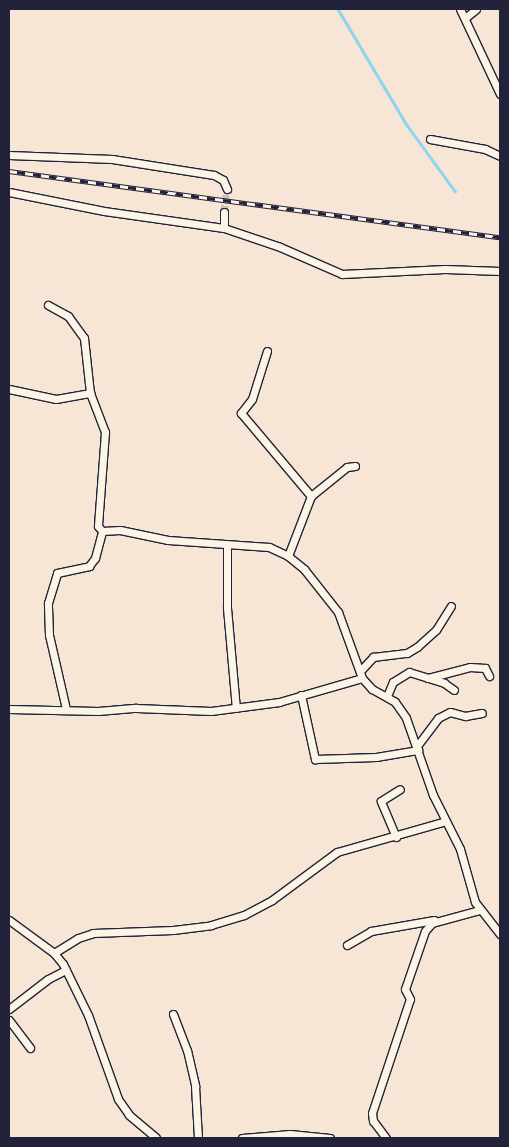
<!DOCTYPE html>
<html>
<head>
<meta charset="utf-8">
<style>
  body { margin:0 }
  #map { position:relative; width:509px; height:1147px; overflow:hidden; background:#f7e6d6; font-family:"Comic Neue",sans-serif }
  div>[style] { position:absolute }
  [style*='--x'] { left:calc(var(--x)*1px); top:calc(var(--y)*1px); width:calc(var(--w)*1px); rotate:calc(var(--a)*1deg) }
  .stream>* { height:2.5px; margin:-1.25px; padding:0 1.25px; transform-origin:1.25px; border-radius:1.25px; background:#8dd6ee }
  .street-tunnel>* { height:7px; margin-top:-3.5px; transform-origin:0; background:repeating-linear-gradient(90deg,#ccbfb7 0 7px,transparent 0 10.5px) }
  .roads { filter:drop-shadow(1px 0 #22223b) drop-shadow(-1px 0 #22223b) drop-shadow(0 1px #22223b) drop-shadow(0 -1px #22223b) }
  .street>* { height:7px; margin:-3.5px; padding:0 3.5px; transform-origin:3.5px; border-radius:3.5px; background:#fcf5e5 }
  .rail>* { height:4.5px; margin-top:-2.25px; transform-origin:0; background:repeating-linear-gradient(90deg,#fcf5e5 0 8px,#22223b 0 16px); box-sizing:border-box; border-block:1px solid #22223b }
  span { translate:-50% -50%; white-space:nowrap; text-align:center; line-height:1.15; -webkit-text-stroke:4px #fcf5e5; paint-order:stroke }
  .frame { position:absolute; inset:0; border:10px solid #22223b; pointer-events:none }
</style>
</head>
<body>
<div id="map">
  <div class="stream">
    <i style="--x:338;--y:9;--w:135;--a:59.3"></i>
    <i style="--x:407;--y:125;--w:82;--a:54"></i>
  </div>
  <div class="street-tunnel">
    <i style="--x:224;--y:212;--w:23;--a:-83"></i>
  </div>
  <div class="roads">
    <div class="street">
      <i style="--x:460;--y:9;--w:94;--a:64.8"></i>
      <i style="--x:465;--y:18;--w:14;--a:-39"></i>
      <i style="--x:430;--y:139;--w:56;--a:10.3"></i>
      <i style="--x:485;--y:149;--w:17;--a:25"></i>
      <i style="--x:9;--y:155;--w:103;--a:2.2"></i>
      <i style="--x:112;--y:159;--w:103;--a:8.9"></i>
      <i style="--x:214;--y:175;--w:10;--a:29"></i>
      <i style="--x:223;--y:180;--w:10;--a:66"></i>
      <i style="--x:9;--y:192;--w:97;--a:11.3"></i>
      <i style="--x:104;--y:211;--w:121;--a:8.1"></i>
      <i style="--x:224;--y:212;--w:16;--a:90"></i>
      <i style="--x:224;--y:228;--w:59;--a:18.7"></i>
      <i style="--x:280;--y:247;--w:68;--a:23.5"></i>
      <i style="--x:342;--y:274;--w:103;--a:-2.8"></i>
      <i style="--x:445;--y:269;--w:55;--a:2.1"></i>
      <i style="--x:48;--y:305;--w:23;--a:29"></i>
      <i style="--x:68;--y:316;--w:27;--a:54"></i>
      <i style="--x:84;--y:338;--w:55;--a:83.8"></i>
      <i style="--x:90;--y:393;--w:42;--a:69"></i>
      <i style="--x:105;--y:432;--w:94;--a:94.3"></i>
      <i style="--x:98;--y:526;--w:6;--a:51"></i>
      <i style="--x:102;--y:531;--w:18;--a:-3"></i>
      <i style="--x:120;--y:530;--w:49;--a:11.8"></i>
      <i style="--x:168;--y:540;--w:101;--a:4"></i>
      <i style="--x:269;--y:547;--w:21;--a:25"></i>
      <i style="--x:288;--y:556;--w:21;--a:39"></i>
      <i style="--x:304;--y:569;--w:55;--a:51.7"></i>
      <i style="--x:338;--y:612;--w:70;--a:70"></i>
      <i style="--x:362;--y:678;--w:15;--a:48"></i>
      <i style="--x:372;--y:689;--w:26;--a:29"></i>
      <i style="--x:395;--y:702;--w:19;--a:55"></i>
      <i style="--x:406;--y:718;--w:82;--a:70.7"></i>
      <i style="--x:433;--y:795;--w:60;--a:63.4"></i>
      <i style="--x:460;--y:849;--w:55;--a:74.2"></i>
      <i style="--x:475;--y:902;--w:41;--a:52"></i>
      <i style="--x:267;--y:351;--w:50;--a:107.4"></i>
      <i style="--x:252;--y:399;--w:18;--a:128"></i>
      <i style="--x:241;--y:413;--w:109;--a:49.9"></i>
      <i style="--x:311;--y:496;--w:64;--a:111"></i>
      <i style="--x:9;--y:389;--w:48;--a:12"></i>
      <i style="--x:56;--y:399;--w:35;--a:-10"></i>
      <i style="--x:311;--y:496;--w:46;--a:-38.9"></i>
      <i style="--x:347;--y:467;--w:8;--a:-7"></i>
      <i style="--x:227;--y:545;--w:63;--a:90"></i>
      <i style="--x:227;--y:608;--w:100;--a:84.9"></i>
      <i style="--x:361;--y:670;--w:18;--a:-47"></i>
      <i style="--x:373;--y:657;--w:34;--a:-7"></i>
      <i style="--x:407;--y:653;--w:12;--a:-31"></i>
      <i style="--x:417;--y:647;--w:25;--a:-42"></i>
      <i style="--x:436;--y:630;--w:28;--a:-58"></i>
      <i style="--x:428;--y:678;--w:43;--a:-14.7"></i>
      <i style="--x:470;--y:667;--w:15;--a:4"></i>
      <i style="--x:485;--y:668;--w:9;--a:63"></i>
      <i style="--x:301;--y:695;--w:66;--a:77.7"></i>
      <i style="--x:315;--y:759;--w:61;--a:-1.9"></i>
      <i style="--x:376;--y:757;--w:43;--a:-9.5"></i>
      <i style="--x:387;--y:696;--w:15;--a:-67"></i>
      <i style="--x:393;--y:682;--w:19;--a:-32"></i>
      <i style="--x:409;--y:672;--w:37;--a:17"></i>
      <i style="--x:444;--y:683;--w:12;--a:35"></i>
      <i style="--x:9;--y:709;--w:89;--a:1.3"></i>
      <i style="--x:98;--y:711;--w:38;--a:-5"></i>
      <i style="--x:136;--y:708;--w:75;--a:2.3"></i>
      <i style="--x:211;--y:711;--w:69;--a:-7.5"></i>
      <i style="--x:279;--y:702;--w:86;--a:-16.1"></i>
      <i style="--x:66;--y:709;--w:76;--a:-102.9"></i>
      <i style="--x:49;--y:635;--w:32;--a:-92"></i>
      <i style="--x:48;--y:603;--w:31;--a:-73"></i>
      <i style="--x:57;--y:573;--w:33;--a:-12"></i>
      <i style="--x:89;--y:566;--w:10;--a:-53"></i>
      <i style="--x:95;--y:558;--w:28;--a:-75"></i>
      <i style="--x:417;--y:746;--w:35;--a:-53"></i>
      <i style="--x:438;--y:718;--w:13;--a:-27"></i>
      <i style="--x:450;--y:712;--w:16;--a:15"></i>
      <i style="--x:465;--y:716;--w:17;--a:-10"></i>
      <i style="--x:396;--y:837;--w:39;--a:-113"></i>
      <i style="--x:381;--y:801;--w:22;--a:-32"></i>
      <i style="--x:9;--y:920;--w:56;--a:36.3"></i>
      <i style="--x:54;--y:953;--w:14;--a:51"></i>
      <i style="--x:63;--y:964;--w:57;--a:63.9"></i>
      <i style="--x:88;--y:1015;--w:89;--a:70.3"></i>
      <i style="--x:118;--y:1099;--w:19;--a:55"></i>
      <i style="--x:129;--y:1115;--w:35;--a:40"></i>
      <i style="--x:347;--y:945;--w:28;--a:-30"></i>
      <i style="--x:371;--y:931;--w:64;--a:-9.9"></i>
      <i style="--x:54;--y:953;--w:28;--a:-32"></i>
      <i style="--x:78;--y:938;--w:16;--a:-18"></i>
      <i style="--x:93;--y:933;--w:80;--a:-2.1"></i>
      <i style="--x:173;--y:930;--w:38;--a:-7"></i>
      <i style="--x:211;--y:925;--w:34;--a:-17"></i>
      <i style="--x:244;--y:915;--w:32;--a:-28"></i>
      <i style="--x:272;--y:900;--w:81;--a:-36.4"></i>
      <i style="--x:337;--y:852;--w:113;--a:-15.9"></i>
      <i style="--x:9;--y:1009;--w:49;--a:-37.6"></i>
      <i style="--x:48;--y:979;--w:20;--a:-27"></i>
      <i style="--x:173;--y:1014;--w:39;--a:69"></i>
      <i style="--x:187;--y:1050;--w:37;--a:77"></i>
      <i style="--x:195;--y:1086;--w:52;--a:86.7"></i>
      <i style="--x:9;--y:1020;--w:35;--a:53"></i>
      <i style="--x:242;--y:1138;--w:48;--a:-4.8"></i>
      <i style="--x:290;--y:1134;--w:40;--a:5.7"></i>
      <i style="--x:386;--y:1138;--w:21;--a:-127"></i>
      <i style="--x:373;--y:1121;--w:8;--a:-97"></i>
      <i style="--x:372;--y:1113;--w:120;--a:-71.6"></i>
      <i style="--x:410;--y:999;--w:11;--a:-117"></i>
      <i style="--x:405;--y:989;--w:61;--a:-71"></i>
      <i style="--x:425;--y:931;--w:11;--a:-49"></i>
      <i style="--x:432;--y:923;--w:50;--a:-15.2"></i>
    </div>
  </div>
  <div class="rail">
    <i style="--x:9;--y:171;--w:495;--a:7.7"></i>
  </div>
  <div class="frame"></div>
</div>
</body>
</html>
